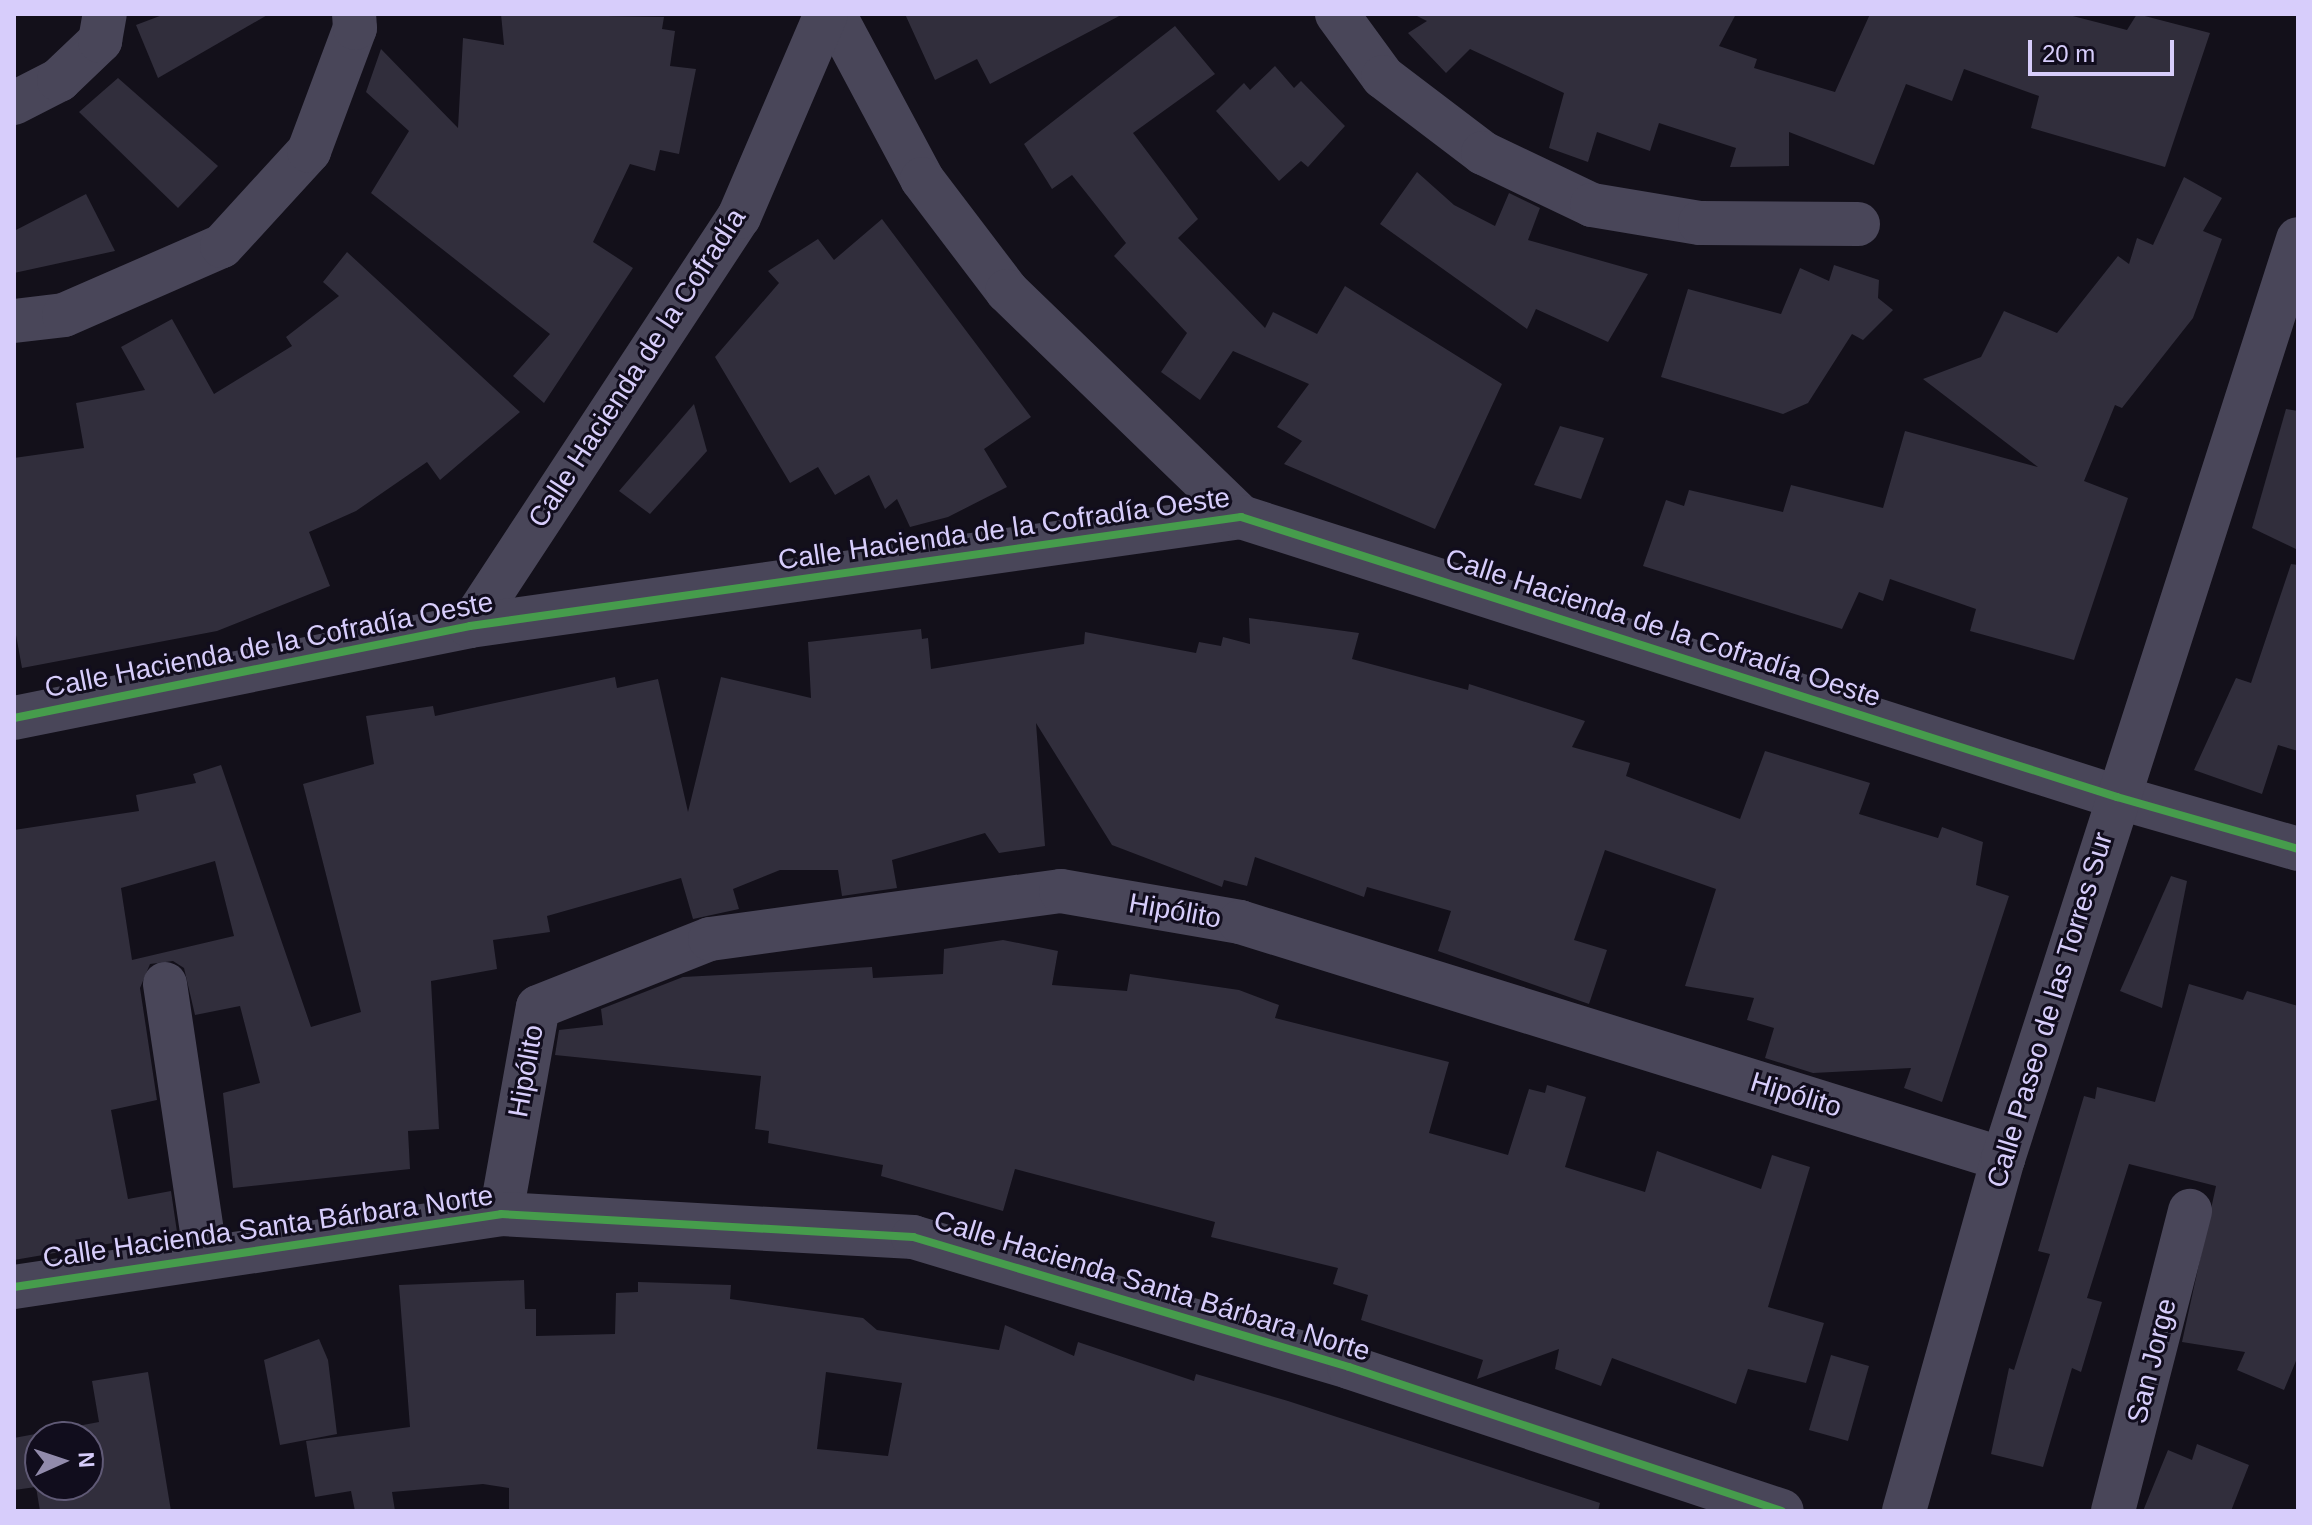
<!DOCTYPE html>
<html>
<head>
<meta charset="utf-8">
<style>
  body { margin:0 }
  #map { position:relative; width:2312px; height:1525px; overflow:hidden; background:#13101a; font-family:Helvetica,sans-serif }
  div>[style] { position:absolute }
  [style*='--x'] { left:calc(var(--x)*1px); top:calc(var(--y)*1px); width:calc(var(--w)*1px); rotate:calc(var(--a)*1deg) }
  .building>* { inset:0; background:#312e3c }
  .minor>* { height:44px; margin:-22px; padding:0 22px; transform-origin:22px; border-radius:22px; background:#494659 }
  .cycleway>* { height:8px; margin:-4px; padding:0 4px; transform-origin:4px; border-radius:4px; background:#469c4c }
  span { translate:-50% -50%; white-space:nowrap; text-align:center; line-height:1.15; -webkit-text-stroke:6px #110d1d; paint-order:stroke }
  .street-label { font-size:28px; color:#d7cdfb }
  .frame { position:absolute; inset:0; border:16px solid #d7cdfb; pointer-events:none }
  .north { position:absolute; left:24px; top:1421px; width:80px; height:80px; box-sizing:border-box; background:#110d1d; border:2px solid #605a76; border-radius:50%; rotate:87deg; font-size:22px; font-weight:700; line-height:32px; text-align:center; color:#d7cdfb }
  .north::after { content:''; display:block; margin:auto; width:28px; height:36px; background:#928bac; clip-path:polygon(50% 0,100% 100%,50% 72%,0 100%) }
  .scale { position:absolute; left:2028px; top:40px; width:146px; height:36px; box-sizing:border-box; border:4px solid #d7cdfb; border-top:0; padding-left:10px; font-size:24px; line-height:28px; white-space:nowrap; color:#d7cdfb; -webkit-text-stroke:6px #110d1d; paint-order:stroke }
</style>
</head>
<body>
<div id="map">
  <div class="building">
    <i style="clip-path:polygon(165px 14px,269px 14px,158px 78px,136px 25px)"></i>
    <i style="clip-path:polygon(501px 14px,664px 17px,662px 29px,675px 31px,670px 66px,696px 69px,679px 154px,660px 150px,655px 171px,630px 164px,593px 242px,633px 268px,544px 403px,513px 376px,550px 334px,371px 193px,409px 131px,366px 92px,381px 49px,458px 128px,463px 38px,504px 45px)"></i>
    <i style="clip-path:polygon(905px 14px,1123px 14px,990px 84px,977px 59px,935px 80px)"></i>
    <i style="clip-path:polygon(1413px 14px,1736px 14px,1719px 46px,1757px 59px,1754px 68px,1835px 92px,1870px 14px,2065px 14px,2127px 30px,2137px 14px,2210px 33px,2165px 167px,2031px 128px,2039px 96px,1964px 69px,1952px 101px,1906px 84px,1874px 165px,1789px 132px,1789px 166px,1730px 167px,1736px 148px,1659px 123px,1650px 151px,1597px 132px,1588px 162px,1549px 148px,1564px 93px,1470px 49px,1446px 73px,1408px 33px,1427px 21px)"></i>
    <i style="clip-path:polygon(1175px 26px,1215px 74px,1133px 133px,1198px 219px,1178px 238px,1265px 328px,1273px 312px,1317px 334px,1345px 286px,1502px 384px,1435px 529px,1284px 464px,1302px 441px,1277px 427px,1309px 384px,1233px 351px,1200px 400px,1161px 372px,1187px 333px,1114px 256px,1126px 243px,1072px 175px,1052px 189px,1024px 144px)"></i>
    <i style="clip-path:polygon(1275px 66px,1294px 88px,1301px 81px,1345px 126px,1308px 167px,1301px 161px,1279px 181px,1216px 111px,1244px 83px,1250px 90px)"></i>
    <i style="clip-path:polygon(118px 78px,218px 166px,178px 208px,79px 112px)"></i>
    <i style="clip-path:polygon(1417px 172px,1454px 205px,1495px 226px,1509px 193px,1540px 208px,1528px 240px,1648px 274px,1608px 342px,1536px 309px,1527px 329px,1380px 224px)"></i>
    <i style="clip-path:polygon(2184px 177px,2222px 198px,2203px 231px,2222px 239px,2193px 318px,2122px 408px,2115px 405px,2084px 481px,2128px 498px,2074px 660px,1970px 631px,1976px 609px,1890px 579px,1883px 601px,1859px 592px,1842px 629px,1643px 566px,1666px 500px,1684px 506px,1689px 490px,1783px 512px,1791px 485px,1883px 508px,1905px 431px,2038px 467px,1923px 379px,1981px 357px,2004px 311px,2057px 333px,2118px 256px,2129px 264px,2137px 238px,2153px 245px)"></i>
    <i style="clip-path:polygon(86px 194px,115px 251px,14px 273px,14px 231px)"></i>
    <i style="clip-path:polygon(882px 219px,1031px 417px,984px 449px,1007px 487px,948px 517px,910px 527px,897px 499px,885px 509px,869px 475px,835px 495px,818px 467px,790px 483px,715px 357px,779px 283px,768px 271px,818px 239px,834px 260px)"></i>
    <i style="clip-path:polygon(347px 252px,520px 412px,440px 480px,427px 462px,356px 511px,309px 532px,330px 586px,217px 631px,22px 668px,14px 624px,14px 458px,84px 448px,76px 403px,145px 390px,121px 347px,172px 319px,214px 394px,292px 346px,286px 337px,339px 296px,323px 282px)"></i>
    <i style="clip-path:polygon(1834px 265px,1879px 280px,1878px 298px,1893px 310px,1863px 340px,1852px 334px,1808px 403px,1783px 414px,1661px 377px,1688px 289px,1781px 314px,1800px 268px,1829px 281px)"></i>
    <i style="clip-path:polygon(694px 404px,707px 451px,650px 514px,619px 491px)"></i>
    <i style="clip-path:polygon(2286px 409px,2298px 411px,2298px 550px,2252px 528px)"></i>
    <i style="clip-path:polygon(1560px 426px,1604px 438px,1581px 499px,1534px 485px)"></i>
    <i style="clip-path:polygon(2291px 564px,2298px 565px,2298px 751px,2278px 745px,2262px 794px,2194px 770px,2236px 678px,2251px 683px)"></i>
    <i style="clip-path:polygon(evenodd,1249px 618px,1359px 633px,1352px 659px,1468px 690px,1469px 684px,1585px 721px,1572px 747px,1630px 763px,1626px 776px,1740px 819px,1765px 751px,1870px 783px,1859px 814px,1938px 838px,1942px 827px,1983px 842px,1976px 885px,2009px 896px,1942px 1102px,1904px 1088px,1911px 1068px,1813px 1073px,1765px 1058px,1774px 1028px,1747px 1020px,1754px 998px,1685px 986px,1716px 889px,1605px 850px,1574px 940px,1607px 950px,1589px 1004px,1438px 951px,1451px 911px,1367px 887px,1364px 897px,1255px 857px,1247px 886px,1224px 880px,1222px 887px,1112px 845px,1036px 723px,1045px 846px,999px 853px,985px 833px,892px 860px,897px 888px,842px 896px,838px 870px,780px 870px,733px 889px,739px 909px,693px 919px,681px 878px,547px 916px,550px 932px,493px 940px,497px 969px,431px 981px,439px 1129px,408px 1131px,410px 1169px,233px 1188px,223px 1093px,260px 1083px,240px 1006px,195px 1015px,184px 968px,173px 961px,150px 964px,140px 988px,157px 1100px,111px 1110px,128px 1199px,171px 1191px,177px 1232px,14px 1260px,14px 830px,139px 811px,136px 795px,196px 783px,193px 774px,221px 765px,311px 1027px,361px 1012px,303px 784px,374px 764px,366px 716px,433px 706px,435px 716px,615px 677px,617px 688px,658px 679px,688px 812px,721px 677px,811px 698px,808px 642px,921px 629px,922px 639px,928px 638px,931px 669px,1084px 644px,1085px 632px,1196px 653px,1199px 642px,1221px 646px,1223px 637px,1250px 644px,1249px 618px,215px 861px,234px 936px,132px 960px,121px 888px,215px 861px)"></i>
    <i style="clip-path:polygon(2171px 876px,2187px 881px,2162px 1008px,2120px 991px)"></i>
    <i style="clip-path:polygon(1003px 940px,1058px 951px,1052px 985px,1127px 991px,1130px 974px,1239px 990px,1279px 1005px,1275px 1018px,1449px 1062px,1429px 1133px,1508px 1155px,1529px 1089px,1545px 1093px,1547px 1085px,1586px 1097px,1565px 1167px,1645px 1192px,1657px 1151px,1761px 1189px,1772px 1155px,1810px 1167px,1768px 1307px,1824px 1323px,1806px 1383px,1748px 1369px,1736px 1404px,1612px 1358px,1601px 1386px,1555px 1369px,1559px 1349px,1477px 1379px,1483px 1360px,1361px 1320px,1368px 1295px,1333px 1284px,1338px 1268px,1211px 1237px,1215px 1222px,1015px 1169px,1003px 1211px,881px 1176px,883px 1165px,768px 1143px,769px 1131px,755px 1129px,761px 1076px,555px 1055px,559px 1030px,603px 1025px,601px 1009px,683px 977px,872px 967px,873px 978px,943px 974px,944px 949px)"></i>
    <i style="clip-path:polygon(2189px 984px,2243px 1000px,2247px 991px,2298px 1006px,2298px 1356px,2284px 1390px,2237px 1370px,2245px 1352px,2182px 1342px,2216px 1186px,2129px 1164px,2087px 1298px,2102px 1302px,2081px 1372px,2072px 1368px,2043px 1467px,1991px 1454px,2009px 1368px,2014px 1370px,2050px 1254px,2038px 1251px,2084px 1096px,2095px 1099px,2097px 1087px,2155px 1102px)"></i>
    <i style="clip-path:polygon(evenodd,524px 1280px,525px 1309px,536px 1309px,536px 1336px,615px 1334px,616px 1293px,638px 1292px,638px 1282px,731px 1285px,730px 1299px,863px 1318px,877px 1330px,999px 1350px,1005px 1325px,1074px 1356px,1078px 1342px,1194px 1381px,1196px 1374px,1288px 1401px,1600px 1503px,1598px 1511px,509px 1511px,509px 1488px,483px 1484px,392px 1492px,395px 1511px,355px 1511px,351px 1491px,315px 1497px,306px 1441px,410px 1427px,399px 1285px,524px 1280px,826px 1372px,902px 1383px,888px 1456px,817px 1449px,826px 1372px)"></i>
    <i style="clip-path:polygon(319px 1339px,328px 1360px,337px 1434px,280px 1445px,264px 1360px)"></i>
    <i style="clip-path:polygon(1831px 1355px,1869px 1366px,1848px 1441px,1809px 1430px)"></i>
    <i style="clip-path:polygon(evenodd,148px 1372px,171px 1511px,40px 1511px,36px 1487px,14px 1490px,14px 1438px,99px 1422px,92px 1381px,148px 1372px,40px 1437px,88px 1437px,88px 1485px,40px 1485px,40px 1437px)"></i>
    <i style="clip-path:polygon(2197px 1444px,2249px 1465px,2231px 1511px,2143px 1511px,2168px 1450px,2192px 1460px)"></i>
  </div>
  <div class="minor">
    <i style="--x:834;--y:14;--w:187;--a:61.9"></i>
    <i style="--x:922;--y:179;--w:141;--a:52.8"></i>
    <i style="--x:1007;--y:291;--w:325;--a:44"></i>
    <i style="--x:1337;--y:14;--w:78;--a:53.9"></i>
    <i style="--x:1383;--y:77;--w:126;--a:37.2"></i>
    <i style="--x:1483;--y:153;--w:121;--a:25.5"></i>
    <i style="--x:1592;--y:205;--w:109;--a:9.5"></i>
    <i style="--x:1700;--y:223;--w:158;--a:0.4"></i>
    <i style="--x:14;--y:103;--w:51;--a:-27.1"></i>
    <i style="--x:59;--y:80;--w:57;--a:-43.6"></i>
    <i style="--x:100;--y:41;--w:27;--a:-80"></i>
    <i style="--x:14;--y:321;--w:50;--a:-6.8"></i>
    <i style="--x:64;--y:315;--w:172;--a:-23.6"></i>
    <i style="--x:222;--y:246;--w:129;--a:-47.5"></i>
    <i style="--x:309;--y:151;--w:131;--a:-69.5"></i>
    <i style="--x:355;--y:28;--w:14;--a:-94"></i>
    <i style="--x:470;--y:626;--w:490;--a:-56.7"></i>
    <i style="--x:739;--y:217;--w:221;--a:-66.8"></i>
    <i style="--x:14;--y:718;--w:465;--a:-11.4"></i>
    <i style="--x:470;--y:626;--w:779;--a:-8.05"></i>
    <i style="--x:1241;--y:517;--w:920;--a:17.73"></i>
    <i style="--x:2117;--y:797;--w:188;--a:16"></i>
    <i style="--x:165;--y:984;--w:277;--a:81.5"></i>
    <i style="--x:501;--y:1214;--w:210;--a:-79.9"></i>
    <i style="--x:538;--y:1007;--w:185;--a:-21.6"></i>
    <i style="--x:710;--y:939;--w:354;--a:-7.8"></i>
    <i style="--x:1061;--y:891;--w:182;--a:9.8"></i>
    <i style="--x:1240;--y:922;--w:799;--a:17.26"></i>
    <i style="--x:14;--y:1287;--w:492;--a:-8.5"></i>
    <i style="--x:501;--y:1214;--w:413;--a:3.2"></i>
    <i style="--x:913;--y:1237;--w:455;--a:16.6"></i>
    <i style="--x:1349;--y:1367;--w:456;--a:18.4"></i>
    <i style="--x:1904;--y:1511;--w:366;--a:-74.3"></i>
    <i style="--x:2003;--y:1159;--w:966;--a:-72.22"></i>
    <i style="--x:2113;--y:1511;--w:310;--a:-75.6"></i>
  </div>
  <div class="cycleway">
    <i style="--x:14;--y:718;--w:465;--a:-11.4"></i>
    <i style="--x:470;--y:626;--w:779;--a:-8.05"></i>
    <i style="--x:1241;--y:517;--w:920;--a:17.73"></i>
    <i style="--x:2117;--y:797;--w:188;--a:16"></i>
    <i style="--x:14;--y:1287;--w:492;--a:-8.5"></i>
    <i style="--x:501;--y:1214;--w:413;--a:3.2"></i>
    <i style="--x:913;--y:1237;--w:455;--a:16.6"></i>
    <i style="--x:1349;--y:1367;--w:456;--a:18.4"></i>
  </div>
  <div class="street-label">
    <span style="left:637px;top:368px;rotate:-57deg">Calle Hacienda de la Cofradía</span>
    <span style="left:1004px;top:529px;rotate:-8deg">Calle Hacienda de la Cofradía Oeste</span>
    <span style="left:1663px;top:628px;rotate:18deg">Calle Hacienda de la Cofradía Oeste</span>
    <span style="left:269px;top:645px;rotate:-11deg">Calle Hacienda de la Cofradía Oeste</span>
    <span style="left:1175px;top:911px;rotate:10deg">Hipólito</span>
    <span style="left:2050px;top:1010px;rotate:-73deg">Calle Paseo de las Torres Sur</span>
    <span style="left:526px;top:1071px;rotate:-80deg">Hipólito</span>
    <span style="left:1796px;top:1095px;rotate:17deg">Hipólito</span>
    <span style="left:268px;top:1227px;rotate:-8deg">Calle Hacienda Santa Bárbara Norte</span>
    <span style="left:1152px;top:1286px;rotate:17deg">Calle Hacienda Santa Bárbara Norte</span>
    <span style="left:2152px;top:1361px;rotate:-76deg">San Jorge</span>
  </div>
  <div class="frame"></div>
  <div class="north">N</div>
  <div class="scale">20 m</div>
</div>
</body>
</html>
